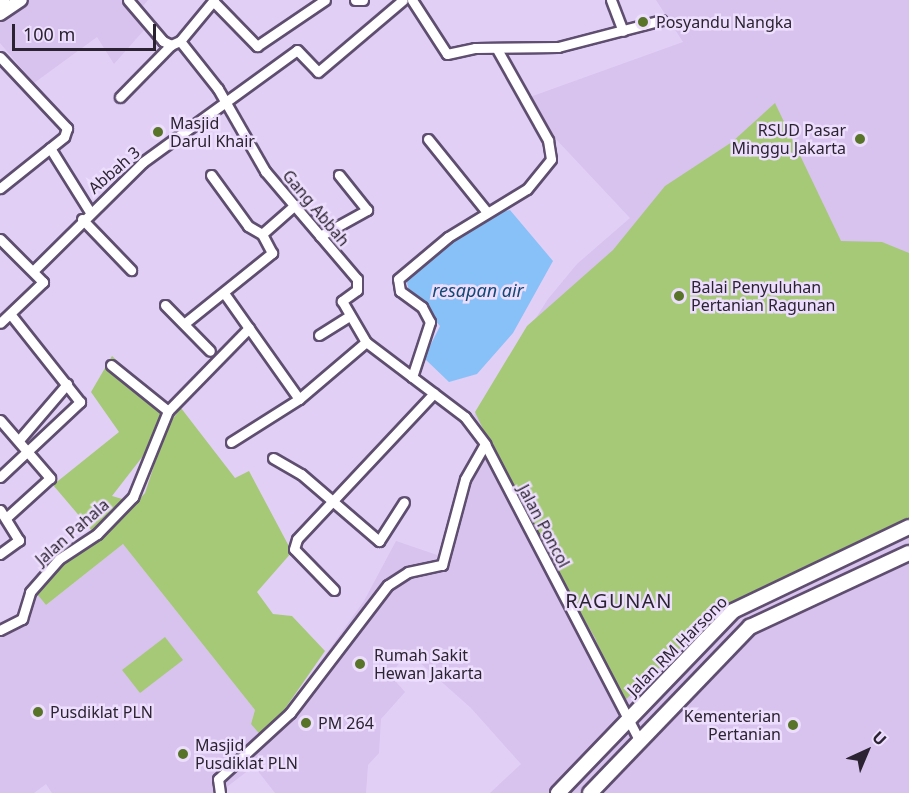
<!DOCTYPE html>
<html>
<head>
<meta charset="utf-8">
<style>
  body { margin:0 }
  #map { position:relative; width:909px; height:793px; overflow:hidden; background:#e2cff5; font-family:"Noto Sans",sans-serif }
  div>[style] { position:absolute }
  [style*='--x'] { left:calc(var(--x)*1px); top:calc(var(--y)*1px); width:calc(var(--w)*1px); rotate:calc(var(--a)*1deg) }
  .built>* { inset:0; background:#d8c2ee }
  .green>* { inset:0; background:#a5c977 }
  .water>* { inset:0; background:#88c1f8 }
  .roads { filter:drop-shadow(2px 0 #5f4e6f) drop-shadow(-2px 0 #5f4e6f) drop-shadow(0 2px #5f4e6f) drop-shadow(0 -2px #5f4e6f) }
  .minor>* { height:9px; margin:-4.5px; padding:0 4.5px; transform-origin:4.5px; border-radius:4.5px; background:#fff }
  .tertiary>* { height:12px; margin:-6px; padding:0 6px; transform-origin:6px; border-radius:6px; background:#fff }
  .secondary>* { height:14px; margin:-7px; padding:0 7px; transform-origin:7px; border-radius:7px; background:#fff }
  .dots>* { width:16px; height:16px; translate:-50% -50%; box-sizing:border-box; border:3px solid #eddefd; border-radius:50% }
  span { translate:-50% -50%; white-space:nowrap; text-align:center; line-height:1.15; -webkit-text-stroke:5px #eddefd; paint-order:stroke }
  .poi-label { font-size:16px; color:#2b2331 }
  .left { translate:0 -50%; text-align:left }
  .right { translate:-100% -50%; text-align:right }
  .street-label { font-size:16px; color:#2b2331 }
  .water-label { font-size:18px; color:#144974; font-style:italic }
  .quarter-label { font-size:20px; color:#2b2331; letter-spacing:1.5px }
  .north { position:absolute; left:837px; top:721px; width:60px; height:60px; -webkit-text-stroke:4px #eddefd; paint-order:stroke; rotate:44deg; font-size:16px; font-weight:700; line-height:24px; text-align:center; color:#2b2331 }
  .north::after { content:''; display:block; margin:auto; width:21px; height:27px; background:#2b2331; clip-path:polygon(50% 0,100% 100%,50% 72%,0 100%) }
  .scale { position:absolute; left:12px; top:24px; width:144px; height:27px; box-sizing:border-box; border:3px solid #2b2331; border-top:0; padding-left:8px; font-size:18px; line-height:21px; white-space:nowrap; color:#2b2331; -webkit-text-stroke:4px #eddefd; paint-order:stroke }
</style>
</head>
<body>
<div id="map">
  <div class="built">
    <i style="clip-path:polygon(0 0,148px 0,143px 6px,152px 21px,114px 64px,97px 37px,34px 83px,0 43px)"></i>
    <i style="clip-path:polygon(656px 0,909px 0,909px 793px,490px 793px,521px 764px,471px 708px,408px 652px,390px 675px,405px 692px,381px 719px,379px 753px,368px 765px,366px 793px,275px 793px,254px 766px,219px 793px,52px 793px,46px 784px,34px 793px,0 793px,0 628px,22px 615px,37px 594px,46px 605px,123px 544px,255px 710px,251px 724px,279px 719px,364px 601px,396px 541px,440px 556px,461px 476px,492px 446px,474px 415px,548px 299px,577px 264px,630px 218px,555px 138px,530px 97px,683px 42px)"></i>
  </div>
  <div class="green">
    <i style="clip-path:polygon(775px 103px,841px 241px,882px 242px,909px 253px,909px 518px,726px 605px,621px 704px,595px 638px,519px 506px,475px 412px,527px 326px,613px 250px,665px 186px,732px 142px)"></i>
    <i style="clip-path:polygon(112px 356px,165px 405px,143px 456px,112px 496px,136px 503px,145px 493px,167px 426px,181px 408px,235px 478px,249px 471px,292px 552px,257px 592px,273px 614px,292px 616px,325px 651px,264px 739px,251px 724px,255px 710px,123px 544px,46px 605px,37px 594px,67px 558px,99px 539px,53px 485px,119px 432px,91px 392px)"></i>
    <i style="clip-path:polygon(165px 637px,183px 660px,140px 693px,122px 670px)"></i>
  </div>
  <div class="water">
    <i style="clip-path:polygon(510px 210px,553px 261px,513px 333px,477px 374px,449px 382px,424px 358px,440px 326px,409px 291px,405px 275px,493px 214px)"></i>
  </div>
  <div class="roads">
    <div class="minor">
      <i style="--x:128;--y:0;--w:54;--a:49.5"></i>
      <i style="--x:163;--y:41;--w:9;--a:27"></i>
      <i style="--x:171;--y:45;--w:10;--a:-24"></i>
      <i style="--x:180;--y:41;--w:61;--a:51.6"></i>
      <i style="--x:218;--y:89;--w:95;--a:60.2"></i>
      <i style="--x:265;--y:171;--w:142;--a:49.6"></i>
      <i style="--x:357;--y:279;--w:11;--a:90"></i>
      <i style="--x:357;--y:290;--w:19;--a:144"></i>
      <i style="--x:342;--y:301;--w:48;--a:59.7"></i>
      <i style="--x:366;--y:342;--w:124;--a:37.1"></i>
      <i style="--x:465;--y:417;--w:34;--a:53"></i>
      <i style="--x:485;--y:444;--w:336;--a:62.5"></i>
      <i style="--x:355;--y:0;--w:8;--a:0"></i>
      <i style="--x:412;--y:0;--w:64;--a:57.1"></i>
      <i style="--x:447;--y:54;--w:29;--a:-12"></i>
      <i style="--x:475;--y:48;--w:83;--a:-0.7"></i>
      <i style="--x:558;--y:47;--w:107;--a:-14.6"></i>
      <i style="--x:611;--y:0;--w:33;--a:69"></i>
      <i style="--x:214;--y:2;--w:62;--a:45.7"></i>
      <i style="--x:257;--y:46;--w:82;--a:-34.1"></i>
      <i style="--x:180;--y:41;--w:53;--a:-50.3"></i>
      <i style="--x:0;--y:57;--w:98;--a:46.7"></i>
      <i style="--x:67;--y:128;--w:9;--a:108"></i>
      <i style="--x:64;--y:137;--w:82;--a:141.4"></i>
      <i style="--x:120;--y:97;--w:73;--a:-45.6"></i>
      <i style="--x:428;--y:139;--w:92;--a:51.1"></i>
      <i style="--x:50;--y:148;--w:75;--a:58"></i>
      <i style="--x:211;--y:175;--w:63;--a:54"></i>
      <i style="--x:248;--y:226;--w:16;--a:30"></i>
      <i style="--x:82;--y:219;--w:71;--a:46.1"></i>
      <i style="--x:320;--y:236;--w:54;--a:-29"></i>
      <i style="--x:367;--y:210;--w:45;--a:-128.7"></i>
      <i style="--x:0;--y:239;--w:61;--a:45"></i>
      <i style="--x:43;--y:282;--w:59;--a:136.4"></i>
      <i style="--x:34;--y:270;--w:153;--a:-44.7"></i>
      <i style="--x:143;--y:162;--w:190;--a:-36"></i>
      <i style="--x:297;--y:50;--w:30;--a:46"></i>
      <i style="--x:318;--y:72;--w:111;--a:-40.3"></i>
      <i style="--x:224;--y:293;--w:130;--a:54.7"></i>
      <i style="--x:165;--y:305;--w:64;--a:45.6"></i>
      <i style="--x:185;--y:323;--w:112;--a:-38.8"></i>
      <i style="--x:272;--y:253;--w:21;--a:-118"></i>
      <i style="--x:262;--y:234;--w:44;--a:-41.3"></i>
      <i style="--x:319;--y:335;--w:36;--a:-32"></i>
      <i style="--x:111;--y:365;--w:73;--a:38.9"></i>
      <i style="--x:412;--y:377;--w:58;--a:-71.9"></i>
      <i style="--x:430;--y:322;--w:17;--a:-118"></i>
      <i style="--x:422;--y:307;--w:27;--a:-144"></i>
      <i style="--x:400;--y:291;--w:12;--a:-99"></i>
      <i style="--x:398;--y:279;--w:65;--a:-40"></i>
      <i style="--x:448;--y:237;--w:92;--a:-31.3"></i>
      <i style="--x:527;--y:189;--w:38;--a:-51"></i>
      <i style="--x:551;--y:159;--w:19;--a:-99"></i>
      <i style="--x:548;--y:140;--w:104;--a:-119.3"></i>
      <i style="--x:0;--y:420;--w:77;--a:49.2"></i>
      <i style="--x:50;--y:478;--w:58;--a:137.8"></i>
      <i style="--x:19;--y:440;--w:74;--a:-49.4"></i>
      <i style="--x:231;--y:442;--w:80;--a:-32.3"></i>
      <i style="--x:299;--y:399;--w:88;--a:-40.4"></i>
      <i style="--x:273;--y:458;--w:32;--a:30"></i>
      <i style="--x:301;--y:474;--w:103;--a:40.7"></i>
      <i style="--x:379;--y:541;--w:46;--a:-57.3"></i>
      <i style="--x:0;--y:477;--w:110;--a:-43.2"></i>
      <i style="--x:80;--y:402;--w:111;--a:-128.4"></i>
      <i style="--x:0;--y:510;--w:36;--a:58"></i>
      <i style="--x:19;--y:540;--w:24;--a:144"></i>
      <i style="--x:334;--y:590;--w:57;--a:-134.3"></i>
      <i style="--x:294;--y:549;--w:10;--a:-73"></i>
      <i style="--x:297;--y:539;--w:200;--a:-46.8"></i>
      <i style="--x:0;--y:630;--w:25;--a:-27"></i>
      <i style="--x:22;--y:619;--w:28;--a:-73"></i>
      <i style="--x:30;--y:592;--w:44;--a:-48.7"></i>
      <i style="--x:59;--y:559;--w:45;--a:-33.3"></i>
      <i style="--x:97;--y:534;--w:52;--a:-45.8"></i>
      <i style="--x:133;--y:497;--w:93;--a:-67.9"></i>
      <i style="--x:168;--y:411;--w:116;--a:-45.7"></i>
      <i style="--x:220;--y:793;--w:14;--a:-98"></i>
      <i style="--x:218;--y:779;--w:98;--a:-42.5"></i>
      <i style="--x:290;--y:713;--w:161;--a:-52.6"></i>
      <i style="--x:388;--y:585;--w:24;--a:-33"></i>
      <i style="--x:408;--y:572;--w:35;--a:-12"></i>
      <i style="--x:442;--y:565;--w:89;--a:-75"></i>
      <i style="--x:465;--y:479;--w:40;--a:-60.3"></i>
    </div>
    <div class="tertiary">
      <i style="--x:0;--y:2;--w:4;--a:-34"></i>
      <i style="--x:0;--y:14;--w:25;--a:-34"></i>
    </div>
    <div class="secondary">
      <i style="--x:558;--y:793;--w:252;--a:-46.1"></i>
      <i style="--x:733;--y:611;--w:195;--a:-25.5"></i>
      <i style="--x:590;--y:793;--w:231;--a:-46.1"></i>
      <i style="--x:750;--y:627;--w:175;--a:-25"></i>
    </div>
  </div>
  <div class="dots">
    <i style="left:643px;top:22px;background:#577429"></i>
    <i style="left:158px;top:132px;background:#577429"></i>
    <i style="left:860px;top:139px;background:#577429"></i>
    <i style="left:679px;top:296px;background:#577429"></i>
    <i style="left:360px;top:664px;background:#577429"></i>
    <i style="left:38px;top:712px;background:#577429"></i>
    <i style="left:306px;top:723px;background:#577429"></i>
    <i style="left:793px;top:725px;background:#577429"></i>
    <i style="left:183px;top:754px;background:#577429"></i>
  </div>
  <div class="poi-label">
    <span class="left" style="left:656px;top:22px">Posyandu Nangka</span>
    <span class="left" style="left:170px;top:132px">Masjid<br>Darul Khair</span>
    <span class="right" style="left:846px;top:139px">RSUD Pasar<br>Minggu Jakarta</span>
    <span class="left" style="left:691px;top:296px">Balai Penyuluhan<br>Pertanian Ragunan</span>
    <span class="left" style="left:374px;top:664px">Rumah Sakit<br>Hewan Jakarta</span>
    <span class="left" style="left:50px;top:712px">Pusdiklat PLN</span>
    <span class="right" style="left:781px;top:725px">Kementerian<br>Pertanian</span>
    <span class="left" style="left:318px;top:723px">PM 264</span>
    <span class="left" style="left:195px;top:754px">Masjid<br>Pusdiklat PLN</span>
  </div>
  <div class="street-label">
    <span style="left:114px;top:170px;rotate:-41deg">Abbah 3</span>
    <span style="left:316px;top:208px;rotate:50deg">Gang Abbah</span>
    <span style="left:544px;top:526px;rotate:62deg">Jalan Poncol</span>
    <span style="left:72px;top:532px;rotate:-41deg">Jalan Pahala</span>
    <span style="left:677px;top:646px;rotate:-45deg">Jalan RM Harsono</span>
  </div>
  <div class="water-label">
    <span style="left:478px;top:290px">resapan air</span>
  </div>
  <div class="quarter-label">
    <span style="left:619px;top:600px">RAGUNAN</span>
  </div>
  <div class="north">U</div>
  <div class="scale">100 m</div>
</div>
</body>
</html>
